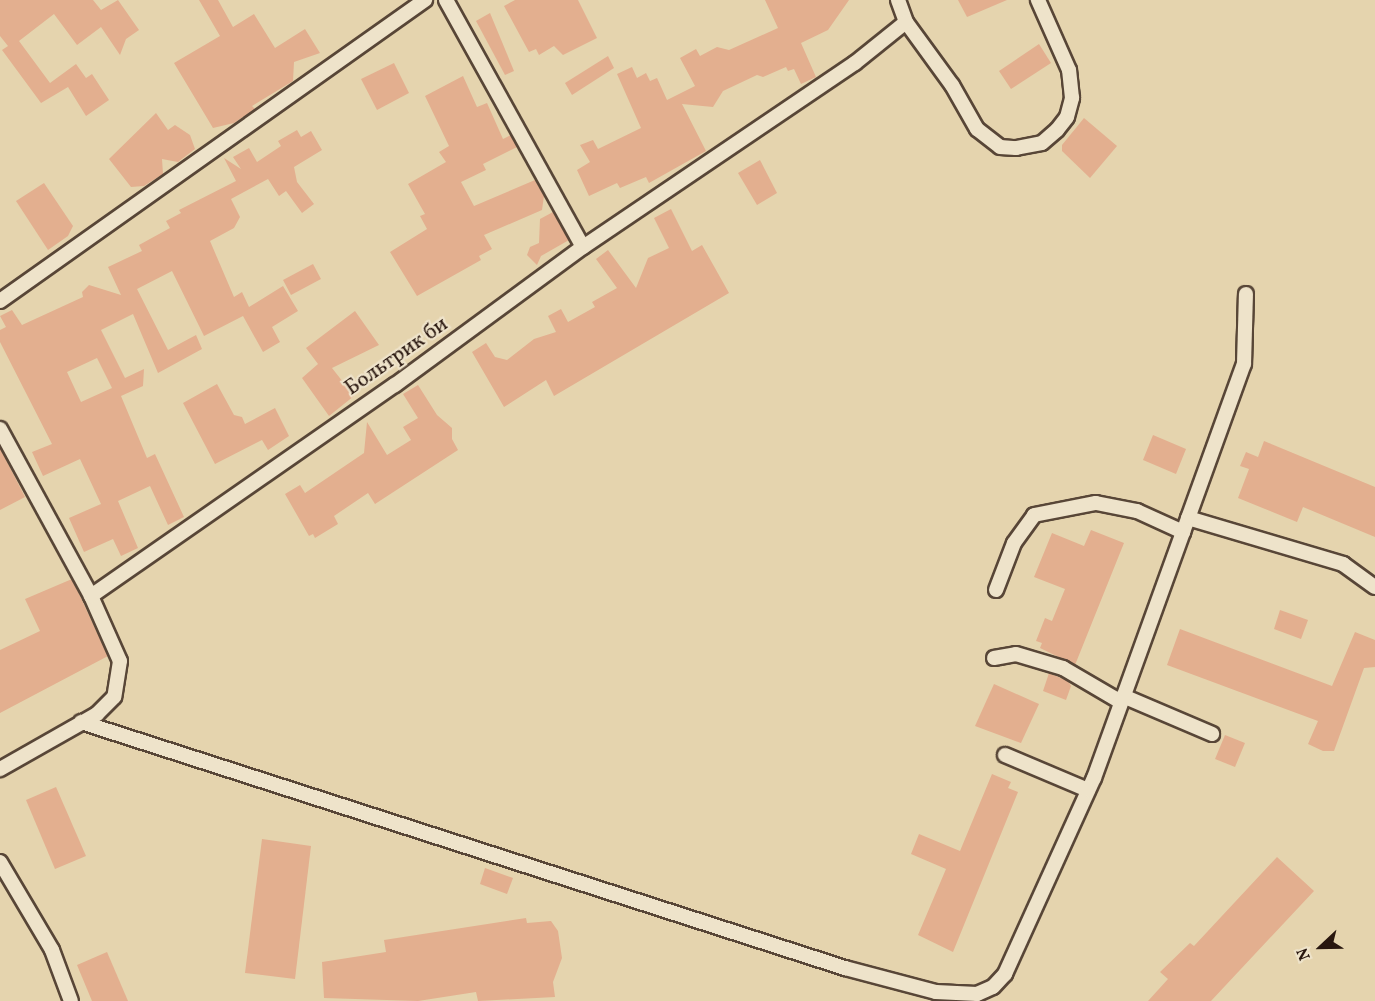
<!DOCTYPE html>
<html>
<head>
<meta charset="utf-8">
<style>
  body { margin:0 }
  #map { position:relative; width:1375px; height:1001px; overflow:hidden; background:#e5d4ae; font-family:Vollkorn,serif }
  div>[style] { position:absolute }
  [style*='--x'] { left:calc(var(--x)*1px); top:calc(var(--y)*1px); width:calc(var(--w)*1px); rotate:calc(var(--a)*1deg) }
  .building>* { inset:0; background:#e3af8f }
  .roads { filter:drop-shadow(2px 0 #584637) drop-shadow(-2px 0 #584637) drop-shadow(0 2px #584637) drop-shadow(0 -2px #584637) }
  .street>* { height:14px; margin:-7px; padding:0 7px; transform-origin:7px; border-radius:7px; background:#eee3ca }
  span { translate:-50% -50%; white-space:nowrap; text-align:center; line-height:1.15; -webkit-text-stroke:4.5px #eee3ca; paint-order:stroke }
  .street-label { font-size:21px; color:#29170f }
  .north { position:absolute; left:1291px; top:917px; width:60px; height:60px; -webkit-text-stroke:4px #eee3ca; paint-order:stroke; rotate:248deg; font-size:16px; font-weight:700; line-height:24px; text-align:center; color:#29170f }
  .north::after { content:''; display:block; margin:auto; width:21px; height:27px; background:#29170f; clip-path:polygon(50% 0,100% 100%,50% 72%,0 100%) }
</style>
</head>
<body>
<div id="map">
  <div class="building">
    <i style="clip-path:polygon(0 0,93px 0,101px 10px,118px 0,139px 30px,126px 39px,120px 55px,101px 27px,77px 45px,54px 14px,19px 41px,50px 83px,76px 64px,86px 78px,92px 74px,109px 100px,86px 116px,68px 87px,41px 103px,2px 50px,8px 46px,0 36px)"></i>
    <i style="clip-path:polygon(199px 0,218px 0,233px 27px,254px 14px,275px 48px,305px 29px,320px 53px,294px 62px,293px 81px,252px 106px,255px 109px,234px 123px,213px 128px,174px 63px,220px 36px)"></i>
    <i style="clip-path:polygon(515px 0,578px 0,597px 38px,563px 55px,554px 46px,539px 55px,536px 49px,529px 52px,504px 6px)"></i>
    <i style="clip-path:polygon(765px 0,849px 0,828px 30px,801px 43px,816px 77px,801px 84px,794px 69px,788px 71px,786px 67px,763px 77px,757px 75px,723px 91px,713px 107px,682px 104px,706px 151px,649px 183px,646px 177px,620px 188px,617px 183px,589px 196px,577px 170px,590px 162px,580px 145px,593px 140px,598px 149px,641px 128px,617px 74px,632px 67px,637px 78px,646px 73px,650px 81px,657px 78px,667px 100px,695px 86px,680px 58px,696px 49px,700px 56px,717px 47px,729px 50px,778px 28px)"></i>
    <i style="clip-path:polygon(958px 0,1007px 0,967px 17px)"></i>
    <i style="clip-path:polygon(490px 13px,514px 71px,505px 75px,476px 21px)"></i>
    <i style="clip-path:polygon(1039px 44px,1051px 63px,1011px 89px,999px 71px)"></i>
    <i style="clip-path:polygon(608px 56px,614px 68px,572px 95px,565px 83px)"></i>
    <i style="clip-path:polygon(394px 63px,409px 93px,377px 110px,361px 79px)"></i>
    <i style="clip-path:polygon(463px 76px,477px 107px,487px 103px,503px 139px,511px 135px,517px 147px,483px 164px,486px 170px,461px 182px,474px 206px,535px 180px,544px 196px,542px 210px,484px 235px,492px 249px,479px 256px,481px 260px,417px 296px,390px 252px,427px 229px,420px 216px,425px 214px,408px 184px,446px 162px,439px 152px,449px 146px,425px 96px)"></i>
    <i style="clip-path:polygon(156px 113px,168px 130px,175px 125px,190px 135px,195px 149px,178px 162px,162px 159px,163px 174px,144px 186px,131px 187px,109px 159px)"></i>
    <i style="clip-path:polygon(1084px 118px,1117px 146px,1090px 178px,1062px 151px,1062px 145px)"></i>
    <i style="clip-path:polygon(evenodd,297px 130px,301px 137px,311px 131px,322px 150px,294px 167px,297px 182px,314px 204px,302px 213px,286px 191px,279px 196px,268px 179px,231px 199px,240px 217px,234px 228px,210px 241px,234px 297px,242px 292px,249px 307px,283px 286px,298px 311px,272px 327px,280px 342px,263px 352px,243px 316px,204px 336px,172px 271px,137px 289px,168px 350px,196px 335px,202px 349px,158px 373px,133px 314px,101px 330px,125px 378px,144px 369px,143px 386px,121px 396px,147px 458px,155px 454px,184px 517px,168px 525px,150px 486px,118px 501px,138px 548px,121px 556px,113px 539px,84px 552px,69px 518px,101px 504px,80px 459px,43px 476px,32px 452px,52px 444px,0 342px,0 330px,6px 327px,0 316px,12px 310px,22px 325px,83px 297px,82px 292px,89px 285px,121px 295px,108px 267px,142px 251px,139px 245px,170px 228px,166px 221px,181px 213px,179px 210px,236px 181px,224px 158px,241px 169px,233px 157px,249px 148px,257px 162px,281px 146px,278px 141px,297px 130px,97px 358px,112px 388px,81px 402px,67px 372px,97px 358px)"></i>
    <i style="clip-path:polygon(760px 160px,777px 193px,757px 205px,738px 173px)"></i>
    <i style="clip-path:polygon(44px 183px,73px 226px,68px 236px,48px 250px,16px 201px)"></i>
    <i style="clip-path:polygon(671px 209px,692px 251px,702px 245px,729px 293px,554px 396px,546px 380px,504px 407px,472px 352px,486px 343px,495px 357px,507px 360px,534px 339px,556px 332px,548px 316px,561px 309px,568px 322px,595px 307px,592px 302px,617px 288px,596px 259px,608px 250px,636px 288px,648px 258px,669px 248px,654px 218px)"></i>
    <i style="clip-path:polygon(553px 212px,569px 240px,541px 256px,537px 265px,527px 255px,530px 247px,539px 243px,540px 219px)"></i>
    <i style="clip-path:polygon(313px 264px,321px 279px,291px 295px,283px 280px)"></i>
    <i style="clip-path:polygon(355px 311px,379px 345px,332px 368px,354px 396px,329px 416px,302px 378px,318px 364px,306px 348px)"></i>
    <i style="clip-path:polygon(217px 384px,234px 415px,242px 417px,245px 424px,275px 408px,289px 436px,268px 450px,262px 440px,215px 464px,183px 403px)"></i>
    <i style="clip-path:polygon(418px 385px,437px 415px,452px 428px,452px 439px,458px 450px,375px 504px,368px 493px,334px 516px,338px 524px,315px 538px,313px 534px,309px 536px,285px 494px,300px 485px,305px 493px,364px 453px,367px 422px,387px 455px,411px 440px,403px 427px,418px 418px,403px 394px)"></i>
    <i style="clip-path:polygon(1153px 435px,1186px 449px,1176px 474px,1143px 460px)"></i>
    <i style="clip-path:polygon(1264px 441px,1375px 487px,1375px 537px,1303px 507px,1297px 522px,1238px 498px,1249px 469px,1240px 466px,1246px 452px,1258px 457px)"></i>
    <i style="clip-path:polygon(0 448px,25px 497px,0 510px)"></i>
    <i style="clip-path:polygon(1091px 530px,1124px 543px,1075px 665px,1040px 648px,1042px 643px,1036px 641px,1045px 618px,1052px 621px,1065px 589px,1034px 577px,1052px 533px,1084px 546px)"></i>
    <i style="clip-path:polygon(72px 579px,108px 656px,0 713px,0 650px,40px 631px,25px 599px)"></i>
    <i style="clip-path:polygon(1280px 610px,1308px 620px,1301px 639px,1274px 629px)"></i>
    <i style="clip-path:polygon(1180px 629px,1332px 686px,1355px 632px,1375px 640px,1375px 667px,1364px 668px,1334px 751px,1323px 751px,1308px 744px,1318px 721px,1167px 665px)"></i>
    <i style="clip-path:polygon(1049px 673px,1068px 681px,1071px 686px,1066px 700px,1043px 691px)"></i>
    <i style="clip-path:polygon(994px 684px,1039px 704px,1021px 743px,975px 726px)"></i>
    <i style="clip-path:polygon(1225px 735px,1245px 743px,1235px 767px,1215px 759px)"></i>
    <i style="clip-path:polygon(992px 774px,1011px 782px,1008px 788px,1018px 792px,953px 952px,918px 935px,946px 869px,911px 854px,919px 834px,960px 851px)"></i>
    <i style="clip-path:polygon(56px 787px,86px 856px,55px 869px,26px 800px)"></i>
    <i style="clip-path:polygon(262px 839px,311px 846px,295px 979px,245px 973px)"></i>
    <i style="clip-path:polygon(1277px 857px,1314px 891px,1211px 1001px,1148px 1001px,1168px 979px,1160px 972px,1190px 943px,1194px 946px)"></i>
    <i style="clip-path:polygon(485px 868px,513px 878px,507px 894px,480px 884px)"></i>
    <i style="clip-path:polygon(526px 918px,527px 923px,551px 921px,558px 931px,562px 958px,553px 982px,555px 997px,478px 1001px,476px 992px,418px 1001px,324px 998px,322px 962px,386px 952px,384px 940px)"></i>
    <i style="clip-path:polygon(107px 952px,128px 1001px,92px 1001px,77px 965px)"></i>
  </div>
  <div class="roads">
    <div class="street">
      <i style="--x:446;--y:0;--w:282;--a:61"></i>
      <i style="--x:898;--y:0;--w:23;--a:70"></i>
      <i style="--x:906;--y:22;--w:78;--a:53.9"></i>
      <i style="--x:952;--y:85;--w:51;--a:60.4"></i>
      <i style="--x:977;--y:129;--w:29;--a:38"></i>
      <i style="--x:1000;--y:147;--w:16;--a:4"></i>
      <i style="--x:1016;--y:148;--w:26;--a:-11"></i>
      <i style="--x:1042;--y:143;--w:20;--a:-41"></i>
      <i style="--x:1057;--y:130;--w:16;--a:-52"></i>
      <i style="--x:1067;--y:117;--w:20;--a:-75"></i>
      <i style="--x:1072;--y:98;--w:28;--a:-96"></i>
      <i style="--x:1069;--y:70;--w:77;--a:-113.9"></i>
      <i style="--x:0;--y:301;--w:521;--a:-35.31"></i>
      <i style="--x:0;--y:429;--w:190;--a:61.4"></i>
      <i style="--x:91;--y:596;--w:71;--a:66"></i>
      <i style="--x:120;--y:661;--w:36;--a:99"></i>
      <i style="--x:114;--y:697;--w:24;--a:135"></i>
      <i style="--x:97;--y:714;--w:112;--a:150.4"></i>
      <i style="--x:1188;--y:518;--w:162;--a:16.5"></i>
      <i style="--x:1343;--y:564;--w:39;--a:36"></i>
      <i style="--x:996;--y:590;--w:50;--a:-69"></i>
      <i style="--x:1014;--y:543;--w:34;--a:-54"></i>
      <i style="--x:1034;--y:515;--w:63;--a:-11"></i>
      <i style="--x:1096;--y:503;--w:42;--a:11"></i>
      <i style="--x:1137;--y:511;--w:51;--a:24.5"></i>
      <i style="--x:91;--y:596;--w:370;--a:-34.8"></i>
      <i style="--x:395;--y:385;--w:233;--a:-36.3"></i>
      <i style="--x:583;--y:247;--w:328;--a:-34.1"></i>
      <i style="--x:855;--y:63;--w:65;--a:-38.8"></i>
      <i style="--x:994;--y:658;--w:22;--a:-10"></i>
      <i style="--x:1016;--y:654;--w:49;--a:16.6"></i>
      <i style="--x:1063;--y:668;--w:67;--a:30.4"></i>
      <i style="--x:1123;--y:696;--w:97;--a:23.1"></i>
      <i style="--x:81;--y:722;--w:803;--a:17.85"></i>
      <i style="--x:845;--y:968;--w:94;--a:14.8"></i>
      <i style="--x:936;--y:992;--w:41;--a:2.8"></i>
      <i style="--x:977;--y:994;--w:17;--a:-24"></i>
      <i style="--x:993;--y:987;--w:18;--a:-47"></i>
      <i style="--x:1005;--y:974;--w:215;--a:-65.6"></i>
      <i style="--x:1094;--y:778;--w:440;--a:-70.1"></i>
      <i style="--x:1244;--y:364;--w:70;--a:-88.4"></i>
      <i style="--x:1005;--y:755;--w:90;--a:22.9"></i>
      <i style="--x:0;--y:862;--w:102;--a:59.4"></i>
      <i style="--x:52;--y:950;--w:54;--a:69.6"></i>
    </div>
  </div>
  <div class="street-label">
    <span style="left:397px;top:357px;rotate:-35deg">Больтрик би</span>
  </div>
  <div class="north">N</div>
</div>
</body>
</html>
